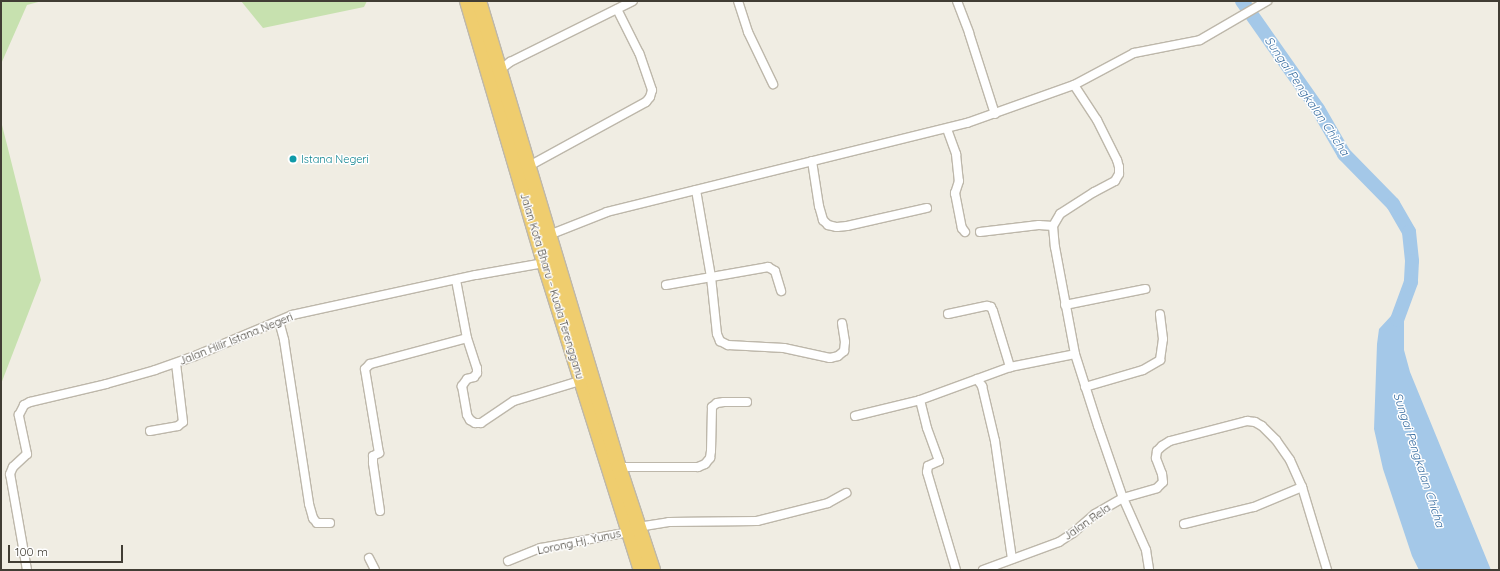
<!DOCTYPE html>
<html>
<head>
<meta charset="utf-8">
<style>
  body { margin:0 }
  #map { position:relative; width:1500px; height:571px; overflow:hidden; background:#f0ede3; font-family:Quicksand,sans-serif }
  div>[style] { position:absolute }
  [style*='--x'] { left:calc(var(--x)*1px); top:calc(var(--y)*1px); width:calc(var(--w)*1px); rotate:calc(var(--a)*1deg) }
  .green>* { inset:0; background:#c7e1af }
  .water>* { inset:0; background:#a4c8e8 }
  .river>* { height:14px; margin:-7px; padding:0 7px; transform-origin:7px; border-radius:7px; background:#a4c8e8 }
  .roads { filter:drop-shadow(1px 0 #bdb7aa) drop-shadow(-1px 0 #bdb7aa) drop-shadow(0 1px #bdb7aa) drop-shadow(0 -1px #bdb7aa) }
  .street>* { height:8px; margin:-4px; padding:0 4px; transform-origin:4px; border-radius:4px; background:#fff }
  .highway>* { height:14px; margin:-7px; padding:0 7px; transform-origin:7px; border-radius:7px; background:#efcd6e }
  .dots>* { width:11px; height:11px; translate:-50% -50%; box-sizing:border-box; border:2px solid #fff; border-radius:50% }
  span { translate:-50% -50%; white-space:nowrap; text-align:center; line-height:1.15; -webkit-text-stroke:3px #fff; paint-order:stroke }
  .culture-label { font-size:11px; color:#0d838f }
  .left { translate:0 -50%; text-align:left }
  .street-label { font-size:11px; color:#413d34 }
  .water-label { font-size:12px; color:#396ea1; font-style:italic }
  .frame { position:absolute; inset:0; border:2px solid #413d34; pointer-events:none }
  .scale { position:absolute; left:8px; top:545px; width:115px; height:18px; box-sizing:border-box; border:2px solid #413d34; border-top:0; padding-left:5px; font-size:12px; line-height:14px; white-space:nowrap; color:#413d34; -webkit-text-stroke:3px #fff; paint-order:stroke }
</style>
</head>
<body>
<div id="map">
  <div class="green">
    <i style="clip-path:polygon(1px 1px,42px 1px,27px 5px,1px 64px)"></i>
    <i style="clip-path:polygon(241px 1px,367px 1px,364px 7px,263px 28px)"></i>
    <i style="clip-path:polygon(1px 121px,41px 280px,1px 384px)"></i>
  </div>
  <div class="water">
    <i style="clip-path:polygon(1404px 302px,1404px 350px,1410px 372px,1491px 570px,1419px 570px,1412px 556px,1383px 469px,1374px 429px,1377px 344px,1379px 329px)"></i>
  </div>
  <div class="river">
    <i style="--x:1242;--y:1;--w:132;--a:54.9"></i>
    <i style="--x:1318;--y:109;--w:52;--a:60"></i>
    <i style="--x:1344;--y:154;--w:70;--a:45.6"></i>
    <i style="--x:1393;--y:204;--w:32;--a:60"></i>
    <i style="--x:1409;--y:232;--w:29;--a:84"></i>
    <i style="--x:1412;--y:261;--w:21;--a:93"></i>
    <i style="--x:1411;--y:282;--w:40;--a:110.2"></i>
  </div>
  <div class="roads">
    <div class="street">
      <i style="--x:738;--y:1;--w:33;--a:72"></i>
      <i style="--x:748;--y:32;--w:58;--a:64.3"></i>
      <i style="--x:957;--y:1;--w:34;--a:69"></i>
      <i style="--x:969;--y:33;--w:85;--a:72.2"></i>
      <i style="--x:500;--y:70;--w:13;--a:-39"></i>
      <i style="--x:510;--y:62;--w:137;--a:-26.4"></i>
      <i style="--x:1074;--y:85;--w:42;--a:56.7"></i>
      <i style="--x:1097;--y:120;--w:45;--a:63.4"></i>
      <i style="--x:1117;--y:160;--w:7;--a:74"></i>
      <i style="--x:1119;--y:167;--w:7;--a:90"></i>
      <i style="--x:1119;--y:174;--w:8;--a:120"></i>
      <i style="--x:1115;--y:181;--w:24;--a:152"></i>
      <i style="--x:1094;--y:192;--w:40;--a:147.1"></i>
      <i style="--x:1060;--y:214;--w:14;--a:120"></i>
      <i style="--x:1053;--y:226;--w:21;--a:85"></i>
      <i style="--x:1055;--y:247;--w:109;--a:79.4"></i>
      <i style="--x:1075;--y:354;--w:76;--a:72.3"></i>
      <i style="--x:1098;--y:426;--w:76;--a:70.9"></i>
      <i style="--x:1123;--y:498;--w:57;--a:66.1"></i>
      <i style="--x:1146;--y:550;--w:20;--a:81"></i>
      <i style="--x:947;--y:129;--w:27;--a:70"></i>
      <i style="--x:956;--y:154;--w:27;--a:84"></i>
      <i style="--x:959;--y:181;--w:13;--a:108"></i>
      <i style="--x:955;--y:193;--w:36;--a:79"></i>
      <i style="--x:962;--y:228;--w:5;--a:53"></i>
      <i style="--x:812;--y:161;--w:46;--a:81.2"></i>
      <i style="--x:819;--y:206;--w:15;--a:74"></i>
      <i style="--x:823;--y:220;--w:7;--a:45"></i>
      <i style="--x:828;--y:225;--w:9;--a:13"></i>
      <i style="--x:837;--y:227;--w:10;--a:-6"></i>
      <i style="--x:847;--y:226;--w:82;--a:-12.7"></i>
      <i style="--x:529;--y:166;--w:133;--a:-28.7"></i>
      <i style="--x:646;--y:102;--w:6;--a:-51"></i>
      <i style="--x:650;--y:97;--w:7;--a:-74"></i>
      <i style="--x:652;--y:90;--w:39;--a:-109"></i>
      <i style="--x:639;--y:53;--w:49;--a:-116.6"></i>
      <i style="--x:696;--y:190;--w:88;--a:80.2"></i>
      <i style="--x:711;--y:277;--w:57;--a:84"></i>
      <i style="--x:717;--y:334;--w:8;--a:67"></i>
      <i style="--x:720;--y:341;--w:9;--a:27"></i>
      <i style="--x:728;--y:345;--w:56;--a:3.1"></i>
      <i style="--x:784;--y:348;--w:47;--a:12.3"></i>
      <i style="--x:830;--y:358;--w:8;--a:-14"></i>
      <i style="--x:838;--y:356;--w:8;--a:-40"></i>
      <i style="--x:844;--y:351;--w:9;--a:-84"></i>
      <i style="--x:845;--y:342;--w:19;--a:-99"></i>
      <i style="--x:980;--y:232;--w:59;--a:-6.8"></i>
      <i style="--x:1039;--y:225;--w:14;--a:4"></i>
      <i style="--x:549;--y:235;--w:62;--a:-21.6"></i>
      <i style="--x:607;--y:212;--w:371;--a:-13.9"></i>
      <i style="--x:967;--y:123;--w:114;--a:-19.6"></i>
      <i style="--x:1074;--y:85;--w:68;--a:-28.1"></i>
      <i style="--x:1134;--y:53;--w:67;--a:-11.1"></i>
      <i style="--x:1200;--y:40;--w:78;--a:-30.2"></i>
      <i style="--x:456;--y:280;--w:59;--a:79.3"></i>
      <i style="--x:467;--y:338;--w:32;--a:72"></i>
      <i style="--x:477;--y:368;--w:5;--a:90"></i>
      <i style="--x:477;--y:373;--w:5;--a:127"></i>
      <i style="--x:474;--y:377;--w:7;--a:164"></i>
      <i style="--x:467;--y:379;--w:9;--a:126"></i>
      <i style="--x:462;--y:386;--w:29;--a:80"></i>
      <i style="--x:467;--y:415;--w:6;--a:59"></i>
      <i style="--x:470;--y:420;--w:6;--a:31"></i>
      <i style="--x:475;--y:423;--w:6;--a:0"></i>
      <i style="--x:481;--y:423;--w:40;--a:-34"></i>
      <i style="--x:514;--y:401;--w:69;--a:-16.9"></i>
      <i style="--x:666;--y:285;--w:104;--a:-10"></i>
      <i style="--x:768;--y:267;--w:8;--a:30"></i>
      <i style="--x:775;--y:271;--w:21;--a:73"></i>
      <i style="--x:1065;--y:305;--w:82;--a:-11.3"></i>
      <i style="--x:948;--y:314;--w:40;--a:-12"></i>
      <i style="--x:987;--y:306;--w:4;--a:14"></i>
      <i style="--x:991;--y:307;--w:4;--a:63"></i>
      <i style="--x:993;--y:311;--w:59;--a:73.1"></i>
      <i style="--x:279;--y:321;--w:20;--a:75"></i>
      <i style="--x:284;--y:340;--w:166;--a:81.3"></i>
      <i style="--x:309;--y:504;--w:15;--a:74"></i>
      <i style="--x:313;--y:518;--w:6;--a:51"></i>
      <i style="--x:317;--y:523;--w:13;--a:0"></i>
      <i style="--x:977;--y:379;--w:9;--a:54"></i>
      <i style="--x:982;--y:386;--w:57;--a:76.7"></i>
      <i style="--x:995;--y:441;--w:119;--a:81.8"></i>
      <i style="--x:1085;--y:387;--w:60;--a:-16.3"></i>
      <i style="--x:1143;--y:370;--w:20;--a:-30"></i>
      <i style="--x:1160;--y:360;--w:21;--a:-82"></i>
      <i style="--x:1163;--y:339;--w:25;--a:-97"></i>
      <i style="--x:920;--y:400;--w:29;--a:76"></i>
      <i style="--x:927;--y:428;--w:35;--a:70"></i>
      <i style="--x:939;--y:461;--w:12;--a:156"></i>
      <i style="--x:928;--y:466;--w:6;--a:99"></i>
      <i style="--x:927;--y:472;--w:102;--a:73.5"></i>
      <i style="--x:855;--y:416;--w:67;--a:-13.8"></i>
      <i style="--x:920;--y:400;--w:96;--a:-20.1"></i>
      <i style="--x:1010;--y:367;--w:66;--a:-11.3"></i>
      <i style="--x:150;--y:431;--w:28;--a:-10"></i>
      <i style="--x:178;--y:426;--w:6;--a:-39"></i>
      <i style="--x:183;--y:422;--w:59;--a:-96.8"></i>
      <i style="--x:619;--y:467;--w:79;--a:0"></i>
      <i style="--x:698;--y:467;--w:8;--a:-23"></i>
      <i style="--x:705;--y:464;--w:8;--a:-50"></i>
      <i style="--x:710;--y:458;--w:7;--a:-82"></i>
      <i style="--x:711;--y:451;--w:44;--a:-88.7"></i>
      <i style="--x:712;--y:407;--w:6;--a:-39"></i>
      <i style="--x:717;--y:403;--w:7;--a:-8"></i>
      <i style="--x:724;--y:402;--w:23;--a:0"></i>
      <i style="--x:380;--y:511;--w:49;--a:-98.3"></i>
      <i style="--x:373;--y:463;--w:7;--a:-90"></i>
      <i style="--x:373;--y:456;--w:7;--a:-27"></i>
      <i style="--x:379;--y:453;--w:85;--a:-99.5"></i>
      <i style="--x:365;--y:369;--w:7;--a:-45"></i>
      <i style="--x:370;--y:364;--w:100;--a:-15"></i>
      <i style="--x:1184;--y:524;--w:72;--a:-13.7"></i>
      <i style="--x:1254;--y:507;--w:52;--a:-22.6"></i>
      <i style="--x:638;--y:527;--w:31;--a:-9"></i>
      <i style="--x:669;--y:522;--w:88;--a:-0.7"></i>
      <i style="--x:757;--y:521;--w:73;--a:-14.2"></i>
      <i style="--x:828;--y:503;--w:21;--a:-29"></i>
      <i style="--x:369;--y:558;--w:13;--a:63"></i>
      <i style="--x:508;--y:561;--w:35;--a:-22"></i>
      <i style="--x:541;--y:548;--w:89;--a:-10.3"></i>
      <i style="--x:27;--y:570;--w:97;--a:-100"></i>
      <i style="--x:10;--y:474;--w:8;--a:-67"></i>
      <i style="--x:13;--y:467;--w:19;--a:-43"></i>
      <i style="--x:27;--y:454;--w:40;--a:-102"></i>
      <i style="--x:19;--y:415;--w:11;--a:-63"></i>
      <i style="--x:24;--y:405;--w:7;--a:-27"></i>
      <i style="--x:30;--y:402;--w:78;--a:-13.3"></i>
      <i style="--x:106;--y:384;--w:51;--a:-15.9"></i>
      <i style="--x:155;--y:370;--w:42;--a:-19.3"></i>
      <i style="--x:195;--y:356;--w:105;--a:-22.9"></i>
      <i style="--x:292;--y:315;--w:188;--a:-12.3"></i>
      <i style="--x:476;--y:275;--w:69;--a:-10"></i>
      <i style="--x:983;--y:570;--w:81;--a:-20.2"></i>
      <i style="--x:1059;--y:542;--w:17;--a:-33"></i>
      <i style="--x:1073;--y:533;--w:29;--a:-41"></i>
      <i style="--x:1095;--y:514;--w:32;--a:-30"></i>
      <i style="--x:1123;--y:498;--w:35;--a:-16"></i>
      <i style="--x:1157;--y:488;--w:8;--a:-45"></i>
      <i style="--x:1163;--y:482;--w:8;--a:-97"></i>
      <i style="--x:1162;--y:474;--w:17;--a:-111"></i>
      <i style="--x:1156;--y:458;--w:7;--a:-82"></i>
      <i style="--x:1157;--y:451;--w:7;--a:-45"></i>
      <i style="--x:1162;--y:446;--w:9;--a:-32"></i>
      <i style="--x:1170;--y:441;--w:80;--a:-14.6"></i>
      <i style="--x:1247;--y:421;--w:8;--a:7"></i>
      <i style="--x:1255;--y:422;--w:8;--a:30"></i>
      <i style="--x:1262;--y:426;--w:20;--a:45"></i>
      <i style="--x:1276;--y:440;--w:24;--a:55"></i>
      <i style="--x:1290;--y:460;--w:30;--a:66"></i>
      <i style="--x:1302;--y:487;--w:87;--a:73.2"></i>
    </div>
    <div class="highway">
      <i style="--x:467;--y:1;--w:273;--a:73.6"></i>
      <i style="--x:544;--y:263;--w:322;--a:72.5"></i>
      <i style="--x:479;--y:1;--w:487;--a:73.3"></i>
      <i style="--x:619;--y:467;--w:108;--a:71.7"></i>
    </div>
  </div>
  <div class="dots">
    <i style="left:293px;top:159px;background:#0f9aa8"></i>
  </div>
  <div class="culture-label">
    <span class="left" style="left:301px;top:159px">Istana Negeri</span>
  </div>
  <div class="street-label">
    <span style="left:552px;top:286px;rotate:73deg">Jalan Kota Bharu – Kuala Terengganu</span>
    <span style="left:236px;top:339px;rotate:-22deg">Jalan Hilir Istana Negeri</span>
    <span style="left:1087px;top:522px;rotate:-35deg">Jalan Rela</span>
    <span style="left:579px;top:542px;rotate:-12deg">Lorong Hj. Yunus</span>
  </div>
  <div class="water-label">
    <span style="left:1307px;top:96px;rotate:56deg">Sungai Pengkalan Chicha</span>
    <span style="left:1419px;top:460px;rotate:72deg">Sungai Pengkalan Chicha</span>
  </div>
  <div class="frame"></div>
  <div class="scale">100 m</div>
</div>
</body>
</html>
